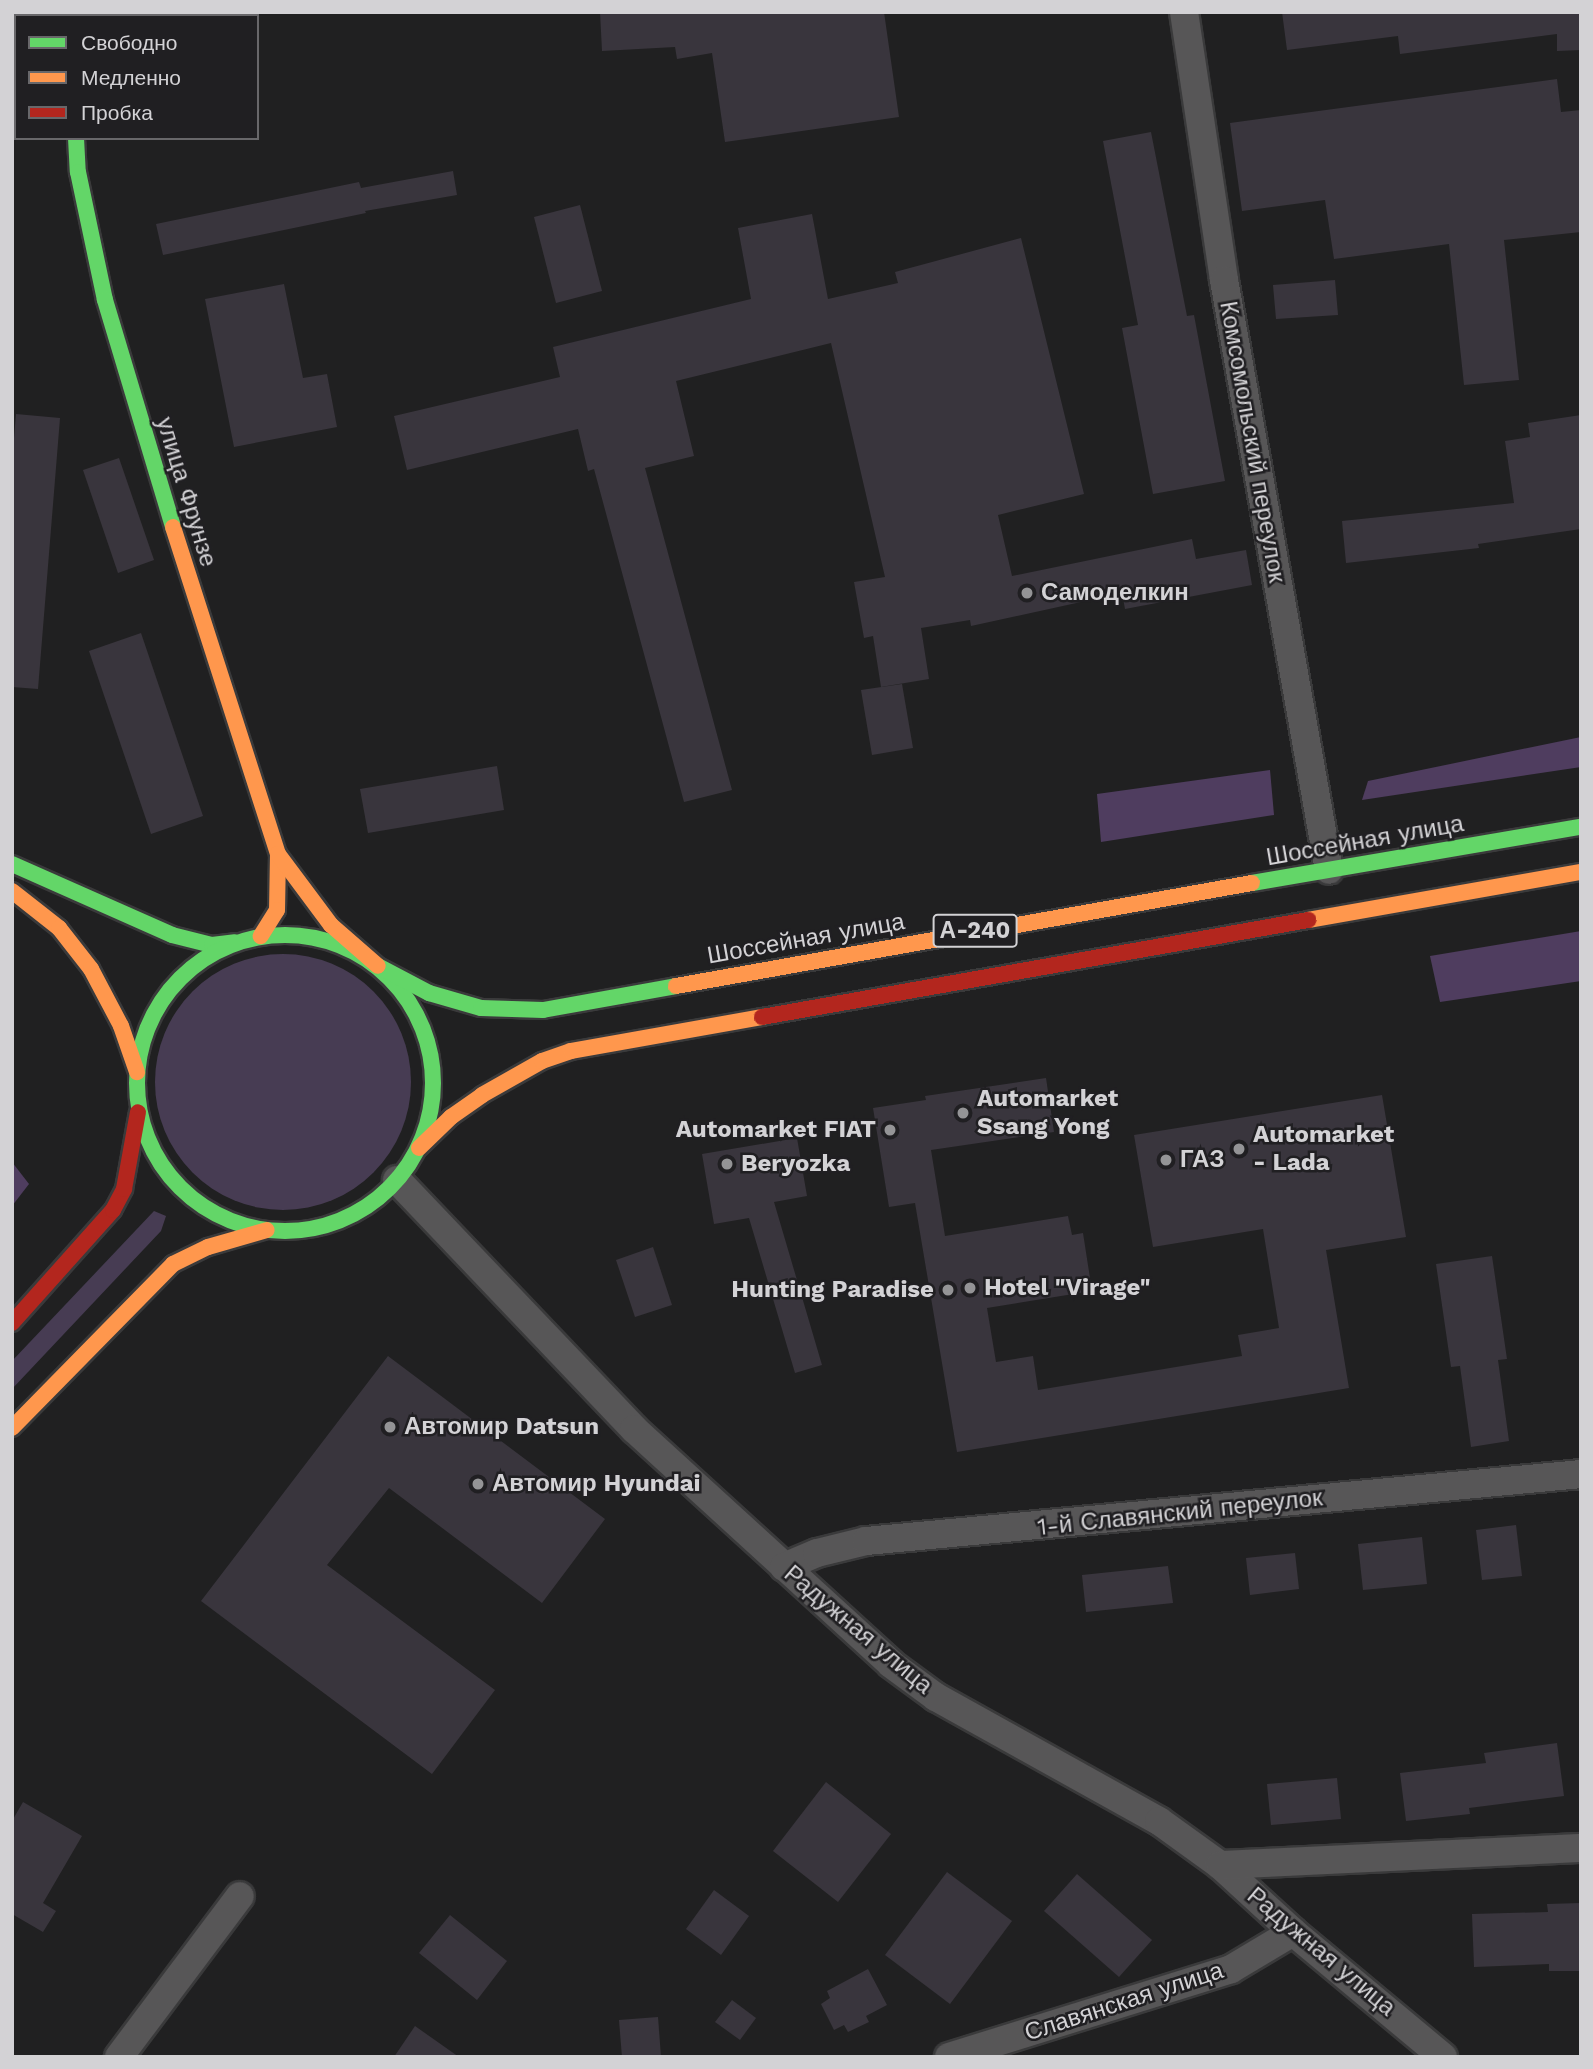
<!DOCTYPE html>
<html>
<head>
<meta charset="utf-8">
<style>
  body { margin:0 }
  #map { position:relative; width:1593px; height:2069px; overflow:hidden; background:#202021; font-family:"Work Sans",sans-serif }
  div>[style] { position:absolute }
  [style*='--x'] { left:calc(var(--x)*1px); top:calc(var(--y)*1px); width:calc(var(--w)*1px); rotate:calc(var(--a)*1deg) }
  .green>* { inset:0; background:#473c53 }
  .round { border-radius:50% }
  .forest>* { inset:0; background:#4f3d5f }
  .building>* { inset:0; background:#39353d }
  .roads { filter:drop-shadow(2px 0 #3a3a3b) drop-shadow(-2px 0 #3a3a3b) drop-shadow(0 2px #3a3a3b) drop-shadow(0 -2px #3a3a3b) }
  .street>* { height:28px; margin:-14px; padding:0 14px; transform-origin:14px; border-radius:14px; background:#575657 }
  .fast>* { height:16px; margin:-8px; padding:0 8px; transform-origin:8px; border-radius:8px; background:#63d668 }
  .fast>.ring { margin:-8px; padding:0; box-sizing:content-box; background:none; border:16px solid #63d668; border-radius:50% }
  .slow>* { height:16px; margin:-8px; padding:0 8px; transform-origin:8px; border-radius:8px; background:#ff974d }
  .jam>* { height:16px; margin:-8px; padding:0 8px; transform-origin:8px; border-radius:8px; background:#b3261e }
  .dots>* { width:19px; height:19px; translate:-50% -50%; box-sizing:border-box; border:4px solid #201f22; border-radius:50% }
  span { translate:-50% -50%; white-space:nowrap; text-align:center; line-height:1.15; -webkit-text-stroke:5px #201f22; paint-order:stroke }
  .shield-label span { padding:2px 5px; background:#201f22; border:2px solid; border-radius:5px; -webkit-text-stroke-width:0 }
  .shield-label { font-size:23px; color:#d3d2d5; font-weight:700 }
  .street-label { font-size:24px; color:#d3d2d5 }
  .poi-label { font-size:24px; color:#d3d2d5; font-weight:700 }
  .left { translate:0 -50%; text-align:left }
  .right { translate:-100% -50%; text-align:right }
  .frame { position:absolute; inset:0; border:14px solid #d3d2d5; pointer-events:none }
  .legend { position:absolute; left:14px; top:14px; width:245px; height:126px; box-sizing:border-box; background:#201f22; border:2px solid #68676a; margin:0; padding:9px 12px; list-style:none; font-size:21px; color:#d3d2d5 }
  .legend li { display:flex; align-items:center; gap:14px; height:35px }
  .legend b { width:35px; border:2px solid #68676a }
</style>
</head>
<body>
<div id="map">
  <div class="green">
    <i class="round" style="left:155px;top:954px;width:256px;height:256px"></i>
    <i style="clip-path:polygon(154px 1211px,166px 1216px,161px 1231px,12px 1389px,12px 1361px)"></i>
  </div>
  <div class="forest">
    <i style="clip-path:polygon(1581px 737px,1581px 767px,1362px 800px,1368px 781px)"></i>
    <i style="clip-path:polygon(1270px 770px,1274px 815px,1101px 842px,1097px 794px)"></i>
    <i style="clip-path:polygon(1581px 931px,1581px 981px,1440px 1002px,1430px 956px)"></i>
    <i style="clip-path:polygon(12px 1162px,29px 1184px,12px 1206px)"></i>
  </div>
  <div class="building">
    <i style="clip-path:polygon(600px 12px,884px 12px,899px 117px,725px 142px,712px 53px,677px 59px,675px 47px,602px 51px)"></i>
    <i style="clip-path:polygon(1282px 12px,1581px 12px,1581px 50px,1557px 51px,1557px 34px,1400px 54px,1398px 36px,1287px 50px)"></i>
    <i style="clip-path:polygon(1557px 79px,1561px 112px,1581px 110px,1581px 232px,1504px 240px,1519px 380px,1464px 385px,1449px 244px,1334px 259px,1325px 200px,1242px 211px,1230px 123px)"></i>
    <i style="clip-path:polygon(1151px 132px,1187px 316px,1194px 315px,1225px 481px,1153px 494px,1122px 328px,1138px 325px,1103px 141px)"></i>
    <i style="clip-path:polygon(453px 171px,457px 195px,365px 211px,366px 213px,163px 255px,156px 224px,359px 182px,361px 188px)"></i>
    <i style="clip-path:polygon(580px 205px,602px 291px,556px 303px,534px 217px)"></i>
    <i style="clip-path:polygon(812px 214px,828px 299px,898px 283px,895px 272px,1021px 238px,1084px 494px,998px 515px,1012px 576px,1192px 539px,1196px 559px,1246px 550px,1252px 585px,1125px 609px,1122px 593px,971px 626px,970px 620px,921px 628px,929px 679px,881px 687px,873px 636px,864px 638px,854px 582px,885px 577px,831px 343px,676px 381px,694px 456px,645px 468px,732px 790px,684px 802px,594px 469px,588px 471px,578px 429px,407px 470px,394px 416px,560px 377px,553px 347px,751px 299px,738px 228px)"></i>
    <i style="clip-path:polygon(1335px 280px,1338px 315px,1276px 319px,1273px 285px)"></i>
    <i style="clip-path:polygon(284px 284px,303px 378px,327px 374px,337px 427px,234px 447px,205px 299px)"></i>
    <i style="clip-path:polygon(16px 414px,60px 418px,38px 689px,12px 687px,12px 462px)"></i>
    <i style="clip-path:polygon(1581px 415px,1581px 529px,1478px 544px,1479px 548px,1346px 563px,1342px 521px,1514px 503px,1505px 441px,1530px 437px,1528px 423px)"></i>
    <i style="clip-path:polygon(119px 458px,154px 560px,118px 573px,83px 470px)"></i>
    <i style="clip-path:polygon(141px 633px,203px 816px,151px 834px,89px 651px)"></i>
    <i style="clip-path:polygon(902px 684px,913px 748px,872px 755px,861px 690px)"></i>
    <i style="clip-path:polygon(497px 766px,504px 810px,368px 833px,360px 789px)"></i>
    <i style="clip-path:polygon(1046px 1078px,1054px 1132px,931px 1150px,945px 1236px,1068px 1216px,1072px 1235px,1083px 1233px,1092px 1291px,987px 1308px,996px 1362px,1033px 1356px,1038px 1390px,1242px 1356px,1238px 1335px,1279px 1328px,1263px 1229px,1153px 1247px,1134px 1135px,1382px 1095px,1406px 1237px,1326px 1250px,1349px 1388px,957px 1452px,915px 1203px,889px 1207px,873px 1108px,926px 1100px,925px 1096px)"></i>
    <i style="clip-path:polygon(797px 1138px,807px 1196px,774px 1202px,822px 1365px,795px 1373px,749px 1218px,714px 1224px,702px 1154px)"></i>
    <i style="clip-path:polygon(653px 1247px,672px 1305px,635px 1317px,616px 1260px)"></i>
    <i style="clip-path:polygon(1492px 1256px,1507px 1359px,1498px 1360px,1509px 1441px,1471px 1447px,1460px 1366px,1451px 1367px,1436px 1264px)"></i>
    <i style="clip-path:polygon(388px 1356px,605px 1519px,542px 1603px,389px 1488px,327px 1565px,495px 1690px,432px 1774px,201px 1601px)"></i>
    <i style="clip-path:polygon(1516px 1525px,1522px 1576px,1482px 1580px,1476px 1530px)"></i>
    <i style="clip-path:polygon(1422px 1537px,1427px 1584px,1363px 1590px,1358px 1544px)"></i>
    <i style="clip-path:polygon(1295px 1553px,1299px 1589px,1250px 1595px,1246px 1558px)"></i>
    <i style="clip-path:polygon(1168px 1566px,1173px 1603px,1086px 1612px,1082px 1575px)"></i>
    <i style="clip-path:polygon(1557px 1743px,1564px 1796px,1469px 1808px,1470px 1814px,1406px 1821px,1400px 1773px,1486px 1763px,1484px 1753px)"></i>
    <i style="clip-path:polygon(1337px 1778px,1341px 1819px,1271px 1825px,1267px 1784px)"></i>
    <i style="clip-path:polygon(826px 1782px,891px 1834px,838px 1902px,773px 1851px)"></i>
    <i style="clip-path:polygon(23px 1802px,82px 1836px,43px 1903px,56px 1911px,43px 1932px,12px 1914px,12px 1821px)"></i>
    <i style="clip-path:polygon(947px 1872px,1012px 1921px,950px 2004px,885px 1955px)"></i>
    <i style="clip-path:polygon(1077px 1874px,1152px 1940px,1119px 1977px,1044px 1911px)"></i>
    <i style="clip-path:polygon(714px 1890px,749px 1916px,721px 1955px,686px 1929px)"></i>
    <i style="clip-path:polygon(1581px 1903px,1581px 1971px,1549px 1971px,1549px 1964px,1474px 1967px,1472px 1914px,1548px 1912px,1547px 1904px)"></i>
    <i style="clip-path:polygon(450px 1915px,507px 1961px,477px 2000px,419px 1953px)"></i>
    <i style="clip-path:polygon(868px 1969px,887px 2005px,866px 2016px,869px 2022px,848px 2032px,844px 2025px,834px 2030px,821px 2004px,830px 1998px,827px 1991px)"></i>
    <i style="clip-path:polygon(732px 2000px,756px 2018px,740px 2040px,715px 2022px)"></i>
    <i style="clip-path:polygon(658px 2017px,661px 2057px,622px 2057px,619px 2020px)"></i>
    <i style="clip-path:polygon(415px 2026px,459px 2057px,394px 2057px)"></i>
  </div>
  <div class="roads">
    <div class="street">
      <i style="--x:1184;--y:12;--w:271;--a:81.5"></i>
      <i style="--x:1224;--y:280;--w:599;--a:79.91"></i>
      <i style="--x:397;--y:1180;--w:344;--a:46.4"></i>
      <i style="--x:634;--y:1429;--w:348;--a:42.4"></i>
      <i style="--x:891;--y:1664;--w:56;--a:36.3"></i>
      <i style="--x:936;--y:1697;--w:255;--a:29.1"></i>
      <i style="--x:1159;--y:1821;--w:75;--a:35.8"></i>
      <i style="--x:1220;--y:1865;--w:99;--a:42.5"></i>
      <i style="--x:1293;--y:1932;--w:195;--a:39.8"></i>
      <i style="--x:784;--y:1567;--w:36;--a:-23"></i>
      <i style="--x:817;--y:1553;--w:50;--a:-13.8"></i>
      <i style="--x:866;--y:1541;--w:718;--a:-5.35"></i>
      <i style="--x:1220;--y:1865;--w:361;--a:-2.7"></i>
      <i style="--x:119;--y:2057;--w:201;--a:-53.1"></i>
      <i style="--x:949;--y:2057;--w:295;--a:-17.3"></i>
      <i style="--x:1231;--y:1969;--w:72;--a:-30.8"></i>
    </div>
    <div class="fast">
      <i style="--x:76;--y:138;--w:34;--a:87"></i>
      <i style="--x:78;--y:172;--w:131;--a:78.1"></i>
      <i style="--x:105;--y:300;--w:237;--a:73.3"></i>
      <i style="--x:12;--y:864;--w:175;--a:23.9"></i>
      <i style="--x:172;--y:935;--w:41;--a:14"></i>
      <i style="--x:212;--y:945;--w:23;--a:-7"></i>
      <i style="--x:1252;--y:883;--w:334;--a:-9.7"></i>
      <i class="ring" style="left:137px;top:935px;width:280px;height:280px"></i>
      <i style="--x:378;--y:966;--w:58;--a:27.9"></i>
      <i style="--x:429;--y:993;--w:54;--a:16.1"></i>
      <i style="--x:481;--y:1008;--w:62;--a:1.8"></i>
      <i style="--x:543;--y:1010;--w:135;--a:-10.2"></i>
    </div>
    <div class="slow">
      <i style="--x:75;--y:12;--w:4;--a:90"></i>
      <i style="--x:173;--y:527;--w:343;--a:72.2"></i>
      <i style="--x:278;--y:854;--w:56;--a:91"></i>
      <i style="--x:277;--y:910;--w:31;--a:122"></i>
      <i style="--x:278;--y:854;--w:89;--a:53.3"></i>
      <i style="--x:331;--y:925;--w:62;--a:41.1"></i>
      <i style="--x:12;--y:891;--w:60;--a:38.2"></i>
      <i style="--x:59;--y:928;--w:52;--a:52"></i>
      <i style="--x:91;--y:969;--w:64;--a:62.2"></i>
      <i style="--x:121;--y:1026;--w:49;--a:70.8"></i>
      <i style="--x:1308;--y:920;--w:277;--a:-10"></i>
      <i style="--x:676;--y:986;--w:585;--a:-10.14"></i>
      <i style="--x:419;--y:1148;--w:45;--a:-44.1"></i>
      <i style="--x:451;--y:1117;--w:38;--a:-35"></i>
      <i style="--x:482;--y:1095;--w:69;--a:-29.5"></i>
      <i style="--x:542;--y:1061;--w:31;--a:-19"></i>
      <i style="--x:571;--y:1051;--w:194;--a:-10.1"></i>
      <i style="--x:12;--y:1428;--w:230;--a:-45.5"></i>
      <i style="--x:173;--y:1264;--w:39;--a:-26"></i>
      <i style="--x:208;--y:1247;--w:61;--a:-16.1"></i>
    </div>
    <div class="jam">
      <i style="--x:762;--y:1017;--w:555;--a:-10.07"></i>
      <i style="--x:12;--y:1323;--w:152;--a:-48.2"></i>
      <i style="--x:113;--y:1210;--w:24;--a:-62"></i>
      <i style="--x:124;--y:1189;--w:78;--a:-79.7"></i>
    </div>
  </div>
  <div class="dots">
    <i style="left:1027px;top:593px;background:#949496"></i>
    <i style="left:963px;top:1113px;background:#949496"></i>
    <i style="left:890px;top:1130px;background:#949496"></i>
    <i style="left:1239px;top:1149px;background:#949496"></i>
    <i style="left:1166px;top:1160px;background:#949496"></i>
    <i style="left:727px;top:1164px;background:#949496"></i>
    <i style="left:970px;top:1288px;background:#949496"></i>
    <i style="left:948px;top:1290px;background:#949496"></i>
    <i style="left:390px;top:1427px;background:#949496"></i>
    <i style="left:478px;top:1484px;background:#949496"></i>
  </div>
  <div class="shield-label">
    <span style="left:975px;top:931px">А-240</span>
  </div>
  <div class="street-label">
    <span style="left:1252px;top:442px;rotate:80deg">Комсомольский переулок</span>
    <span style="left:186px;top:492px;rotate:73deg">улица Фрунзе</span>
    <span style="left:1365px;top:841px;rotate:-10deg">Шоссейная улица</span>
    <span style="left:806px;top:939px;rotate:-10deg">Шоссейная улица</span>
    <span style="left:1180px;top:1513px;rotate:-6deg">1-й Славянский переулок</span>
    <span style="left:858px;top:1630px;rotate:40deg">Радужная улица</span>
    <span style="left:1321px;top:1952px;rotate:40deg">Радужная улица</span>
    <span style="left:1124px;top:2002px;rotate:-18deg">Славянская улица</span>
  </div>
  <div class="poi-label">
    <span class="left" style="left:1041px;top:593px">Самоделкин</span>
    <span class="left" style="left:977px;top:1113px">Automarket<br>Ssang Yong</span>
    <span class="right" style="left:876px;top:1130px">Automarket FIAT</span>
    <span class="left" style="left:1253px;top:1149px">Automarket<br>- Lada</span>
    <span class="left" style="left:1180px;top:1160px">ГАЗ</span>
    <span class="left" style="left:741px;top:1164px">Beryozka</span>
    <span class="left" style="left:984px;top:1288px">Hotel "Virage"</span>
    <span class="right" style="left:934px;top:1290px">Hunting Paradise</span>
    <span class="left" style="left:404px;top:1427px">Автомир Datsun</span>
    <span class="left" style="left:492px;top:1484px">Автомир Hyundai</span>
  </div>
  <div class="frame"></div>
  <ul class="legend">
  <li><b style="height:9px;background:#63d668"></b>Свободно</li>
  <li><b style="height:9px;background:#ff974d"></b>Медленно</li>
  <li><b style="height:9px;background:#b3261e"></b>Пробка</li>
  </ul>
</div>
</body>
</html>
